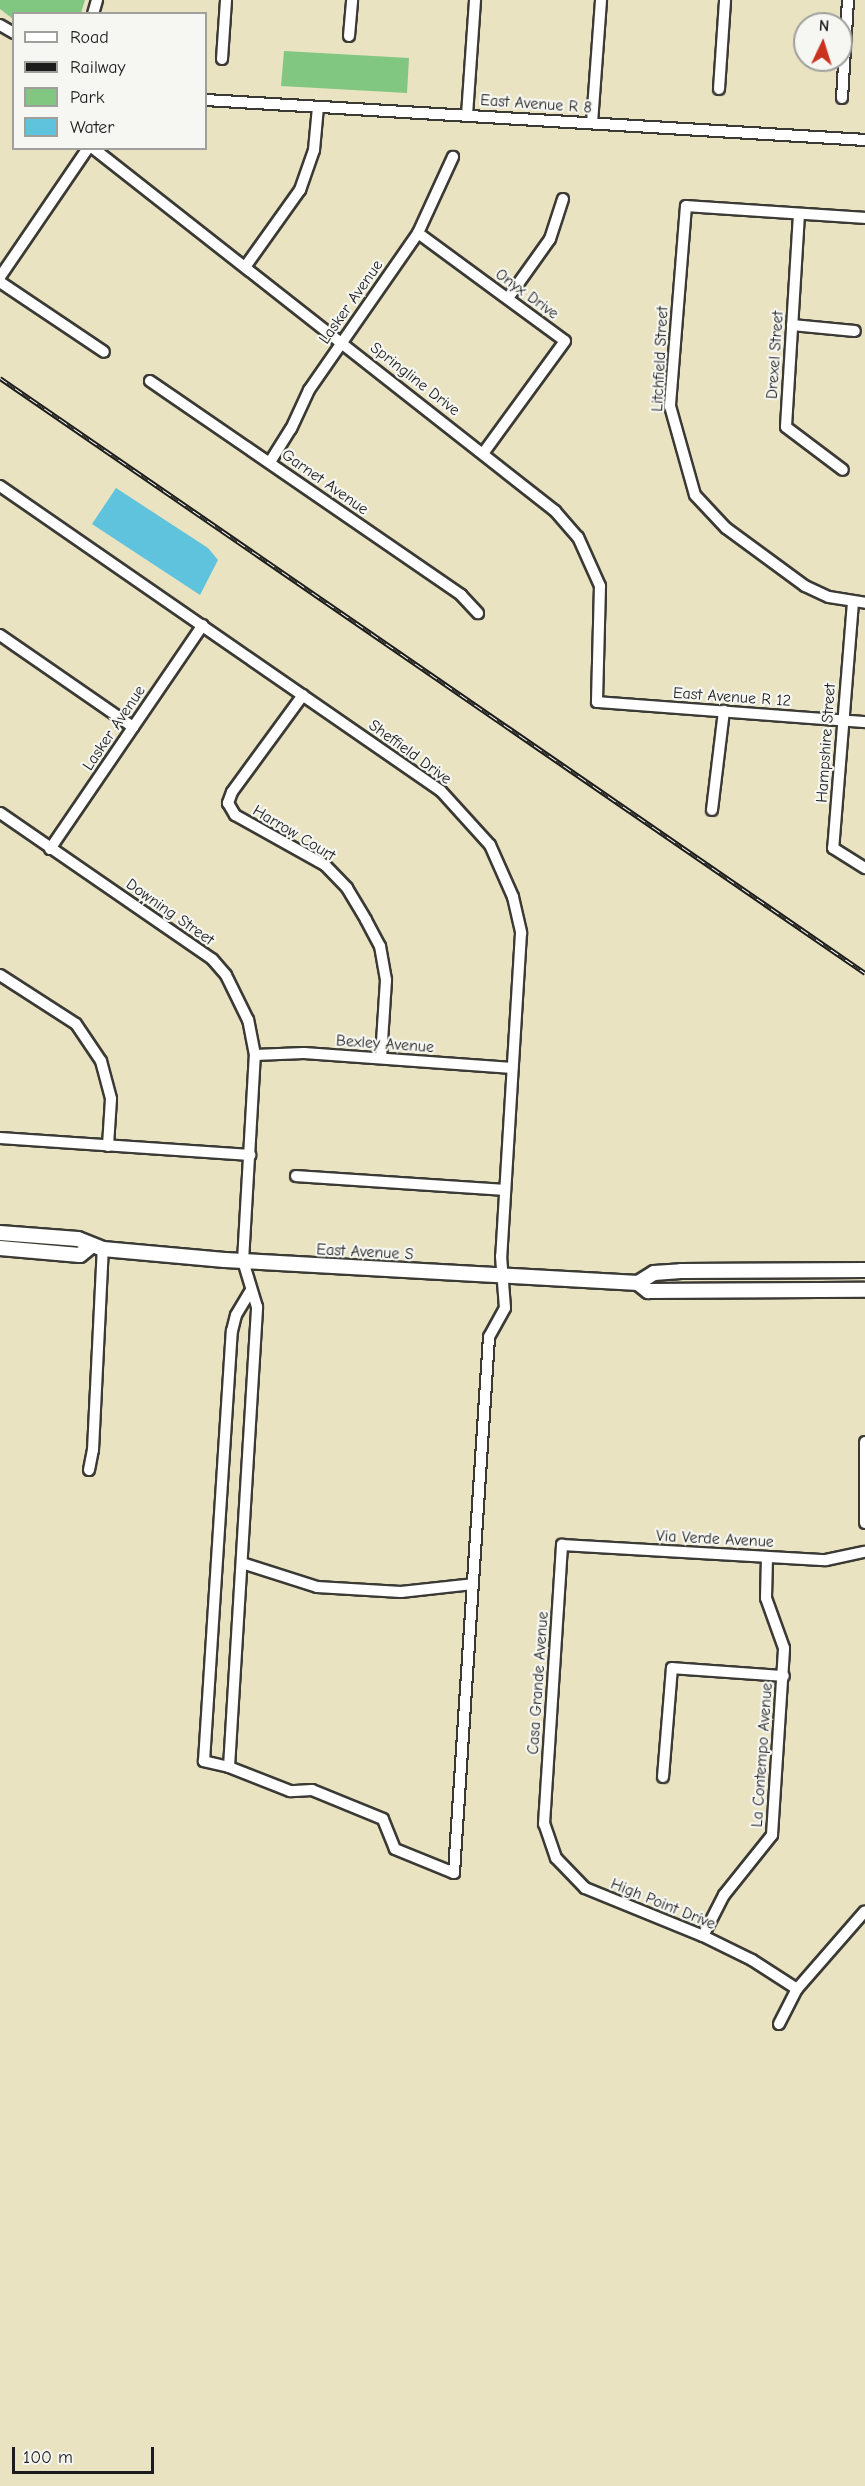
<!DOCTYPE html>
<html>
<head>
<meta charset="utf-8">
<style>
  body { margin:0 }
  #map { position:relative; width:865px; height:2486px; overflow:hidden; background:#e9e3c2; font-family:"Comic Neue",sans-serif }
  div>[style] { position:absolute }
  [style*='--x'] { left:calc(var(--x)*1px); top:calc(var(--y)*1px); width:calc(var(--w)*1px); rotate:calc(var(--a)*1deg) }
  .green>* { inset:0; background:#82c781 }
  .water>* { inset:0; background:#5fc3dd }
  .roads { filter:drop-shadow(2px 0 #3b3a35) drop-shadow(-2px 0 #3b3a35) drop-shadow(0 2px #3b3a35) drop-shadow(0 -2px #3b3a35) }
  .minor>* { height:10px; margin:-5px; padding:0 5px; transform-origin:5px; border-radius:5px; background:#fff }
  .major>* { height:14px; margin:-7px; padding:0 7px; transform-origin:7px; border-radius:7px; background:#fff }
  .rail>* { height:5px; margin-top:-2.5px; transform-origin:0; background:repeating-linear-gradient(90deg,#f6f6f2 0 9px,#1c1c1c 0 18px); box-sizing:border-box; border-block:2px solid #1c1c1c }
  span { translate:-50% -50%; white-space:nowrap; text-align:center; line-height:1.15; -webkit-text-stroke:4.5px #f6f6f2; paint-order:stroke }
  .street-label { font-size:16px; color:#1c1c1c }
  .legend { position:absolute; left:12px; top:12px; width:195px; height:138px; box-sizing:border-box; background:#f6f6f2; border:2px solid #9f9f9c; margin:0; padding:8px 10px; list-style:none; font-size:18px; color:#1c1c1c }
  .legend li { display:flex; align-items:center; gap:12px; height:30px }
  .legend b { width:30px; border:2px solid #9f9f9c }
  .north { position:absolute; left:793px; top:12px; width:60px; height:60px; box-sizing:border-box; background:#f6f6f2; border:2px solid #9f9f9c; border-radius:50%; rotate:4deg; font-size:16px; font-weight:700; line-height:24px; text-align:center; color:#1c1c1c }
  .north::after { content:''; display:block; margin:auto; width:21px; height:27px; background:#c8321e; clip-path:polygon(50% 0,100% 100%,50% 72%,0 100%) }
  .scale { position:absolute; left:12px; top:2447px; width:142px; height:27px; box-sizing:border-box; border:3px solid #1c1c1c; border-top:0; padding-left:8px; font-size:18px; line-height:21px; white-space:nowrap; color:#1c1c1c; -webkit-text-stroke:4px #f6f6f2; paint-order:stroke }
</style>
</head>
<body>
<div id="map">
  <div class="green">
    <i style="clip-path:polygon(0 0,85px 0,81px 13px,14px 14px,13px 19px,0 9px)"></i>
    <i style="clip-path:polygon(284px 51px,409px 58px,407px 93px,281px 86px)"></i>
  </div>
  <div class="water">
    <i style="clip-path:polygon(116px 488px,208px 548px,218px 560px,200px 595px,92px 524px)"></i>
  </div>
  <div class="roads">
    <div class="minor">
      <i style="--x:93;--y:14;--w:15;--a:-74"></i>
      <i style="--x:0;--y:25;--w:16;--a:30"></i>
      <i style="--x:349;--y:36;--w:36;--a:-85"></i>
      <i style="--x:222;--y:59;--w:59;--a:-86.1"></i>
      <i style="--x:719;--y:89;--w:89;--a:-86.1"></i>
      <i style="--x:842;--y:98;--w:98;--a:-86.5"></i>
      <i style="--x:206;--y:100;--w:660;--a:3.47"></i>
      <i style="--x:467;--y:115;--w:115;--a:-86"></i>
      <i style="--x:592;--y:123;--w:123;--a:-85.8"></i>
      <i style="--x:93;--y:148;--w:588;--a:38.16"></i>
      <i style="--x:555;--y:511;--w:35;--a:49"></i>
      <i style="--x:578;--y:537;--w:54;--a:65.8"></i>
      <i style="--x:600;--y:586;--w:116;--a:91.5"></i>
      <i style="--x:597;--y:702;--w:269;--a:4.3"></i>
      <i style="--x:799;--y:214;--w:213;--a:93.5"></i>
      <i style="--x:786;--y:427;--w:71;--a:37"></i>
      <i style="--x:865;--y:218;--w:179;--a:-176.2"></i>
      <i style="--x:686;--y:206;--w:201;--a:94.6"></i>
      <i style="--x:670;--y:406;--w:92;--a:74.3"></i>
      <i style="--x:695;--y:495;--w:45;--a:46.8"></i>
      <i style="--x:726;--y:528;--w:98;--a:36.3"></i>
      <i style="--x:805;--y:586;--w:26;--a:25"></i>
      <i style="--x:829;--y:597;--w:36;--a:9"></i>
      <i style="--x:418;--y:233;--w:182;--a:36.3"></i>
      <i style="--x:565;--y:341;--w:137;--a:126.1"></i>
      <i style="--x:245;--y:267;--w:95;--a:-54.5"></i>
      <i style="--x:300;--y:190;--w:42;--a:-70.7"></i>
      <i style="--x:314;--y:150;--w:43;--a:-84.7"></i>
      <i style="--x:0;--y:277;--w:156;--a:-55.7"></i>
      <i style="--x:0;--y:282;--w:125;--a:33.9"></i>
      <i style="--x:508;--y:298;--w:72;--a:-54.6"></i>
      <i style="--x:550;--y:239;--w:42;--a:-72"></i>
      <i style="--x:792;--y:325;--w:63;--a:5.4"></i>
      <i style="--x:150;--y:381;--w:378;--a:34.5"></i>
      <i style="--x:461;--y:595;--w:25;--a:47"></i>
      <i style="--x:270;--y:462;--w:39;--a:-58"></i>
      <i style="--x:291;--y:429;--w:43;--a:-65.2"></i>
      <i style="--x:309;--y:390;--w:191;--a:-55.2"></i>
      <i style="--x:418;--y:233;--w:84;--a:-65.3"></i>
      <i style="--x:0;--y:486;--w:536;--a:34.67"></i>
      <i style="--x:441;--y:791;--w:73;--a:47.8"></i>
      <i style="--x:490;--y:845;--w:57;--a:66.1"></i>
      <i style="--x:513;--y:897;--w:37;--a:77"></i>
      <i style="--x:521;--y:933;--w:324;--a:93.5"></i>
      <i style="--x:501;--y:1256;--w:52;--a:85.6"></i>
      <i style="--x:505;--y:1308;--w:33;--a:119"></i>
      <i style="--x:489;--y:1337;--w:537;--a:93.74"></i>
      <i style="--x:454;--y:1873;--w:64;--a:-157.9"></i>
      <i style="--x:395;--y:1849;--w:32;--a:-112"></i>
      <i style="--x:383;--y:1819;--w:77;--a:-157.8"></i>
      <i style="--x:312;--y:1790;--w:22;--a:177"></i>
      <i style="--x:290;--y:1791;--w:66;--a:-158.5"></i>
      <i style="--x:229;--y:1767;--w:461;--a:-86.5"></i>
      <i style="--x:257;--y:1307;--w:48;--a:-106.9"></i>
      <i style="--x:243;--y:1261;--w:206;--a:-86.7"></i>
      <i style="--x:255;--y:1055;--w:36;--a:-101"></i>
      <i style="--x:248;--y:1020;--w:50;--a:-116.1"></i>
      <i style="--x:226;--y:975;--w:21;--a:-131"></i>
      <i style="--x:212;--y:959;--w:257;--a:-145.4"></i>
      <i style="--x:853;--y:602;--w:247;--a:94.6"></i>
      <i style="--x:833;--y:848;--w:38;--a:32"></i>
      <i style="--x:0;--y:635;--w:162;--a:34.7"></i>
      <i style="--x:303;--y:695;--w:120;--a:126.2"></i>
      <i style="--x:232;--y:792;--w:12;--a:110"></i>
      <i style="--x:228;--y:803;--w:14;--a:60"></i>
      <i style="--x:235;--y:815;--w:103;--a:29.1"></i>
      <i style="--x:325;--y:865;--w:32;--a:46"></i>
      <i style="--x:347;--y:888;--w:37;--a:59"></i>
      <i style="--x:366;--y:920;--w:30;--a:62"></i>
      <i style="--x:380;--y:946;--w:35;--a:80"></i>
      <i style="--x:386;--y:980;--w:78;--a:93.7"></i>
      <i style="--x:712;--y:810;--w:100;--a:-83.1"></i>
      <i style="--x:50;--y:849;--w:271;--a:-55.7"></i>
      <i style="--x:0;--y:975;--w:90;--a:32.8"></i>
      <i style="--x:76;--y:1024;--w:45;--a:56"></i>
      <i style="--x:101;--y:1061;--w:39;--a:75"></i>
      <i style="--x:111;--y:1099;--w:47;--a:93.7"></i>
      <i style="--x:255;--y:1055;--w:49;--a:-2.3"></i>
      <i style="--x:304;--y:1053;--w:209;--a:4.1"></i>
      <i style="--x:0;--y:1138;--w:251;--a:3.9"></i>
      <i style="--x:296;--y:1176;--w:209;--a:3.8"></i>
      <i style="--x:865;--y:1442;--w:81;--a:90"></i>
      <i style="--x:89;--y:1470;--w:20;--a:-79"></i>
      <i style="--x:93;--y:1450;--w:201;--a:-87.2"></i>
      <i style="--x:242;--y:1563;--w:79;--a:17.7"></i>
      <i style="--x:317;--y:1587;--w:84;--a:3.4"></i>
      <i style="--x:401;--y:1592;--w:72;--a:-6.3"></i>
      <i style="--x:229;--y:1767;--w:26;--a:-167"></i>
      <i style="--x:204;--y:1761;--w:431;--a:-86.3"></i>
      <i style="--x:232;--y:1331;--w:16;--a:-76"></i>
      <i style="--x:236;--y:1315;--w:27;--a:-59"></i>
      <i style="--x:663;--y:1777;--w:109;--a:-85.3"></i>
      <i style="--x:672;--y:1668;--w:112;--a:4.1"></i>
      <i style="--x:703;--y:1936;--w:46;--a:-62.9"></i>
      <i style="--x:724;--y:1895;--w:77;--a:-51.3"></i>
      <i style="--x:772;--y:1835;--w:187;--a:-86.3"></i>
      <i style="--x:784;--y:1648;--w:53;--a:-109.8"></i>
      <i style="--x:766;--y:1598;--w:40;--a:-88.6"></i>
      <i style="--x:797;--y:1989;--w:54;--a:-147.2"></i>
      <i style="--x:752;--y:1960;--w:55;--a:-153.9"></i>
      <i style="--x:703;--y:1936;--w:127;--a:-157.9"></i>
      <i style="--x:585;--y:1888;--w:42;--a:-134"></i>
      <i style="--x:556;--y:1858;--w:36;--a:-109"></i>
      <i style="--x:544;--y:1824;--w:280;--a:-86.3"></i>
      <i style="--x:562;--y:1545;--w:264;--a:3.3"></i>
      <i style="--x:826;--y:1560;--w:40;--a:-12"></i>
      <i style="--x:779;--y:2024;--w:39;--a:-63"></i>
      <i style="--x:797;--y:1989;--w:103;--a:-48.9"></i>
    </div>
    <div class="major">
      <i style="--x:0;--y:1233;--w:78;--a:4.4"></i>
      <i style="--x:78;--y:1239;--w:27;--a:22"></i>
      <i style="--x:103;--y:1249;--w:122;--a:5.2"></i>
      <i style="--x:225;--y:1260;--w:414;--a:3.2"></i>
      <i style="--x:638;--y:1283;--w:19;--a:-32"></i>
      <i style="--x:654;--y:1273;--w:27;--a:-4"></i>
      <i style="--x:681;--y:1271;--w:184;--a:-0.3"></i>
      <i style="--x:0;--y:1248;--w:80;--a:5"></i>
      <i style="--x:80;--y:1255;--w:13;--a:-39"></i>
      <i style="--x:638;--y:1283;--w:13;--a:39"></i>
      <i style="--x:648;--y:1291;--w:217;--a:-0.3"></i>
    </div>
  </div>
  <div class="rail">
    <i style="--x:0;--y:378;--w:1050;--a:34.52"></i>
  </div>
  <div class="street-label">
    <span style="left:536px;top:104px;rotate:4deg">East Avenue R 8</span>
    <span style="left:527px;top:294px;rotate:36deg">Onyx Drive</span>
    <span style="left:351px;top:302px;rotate:-55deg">Lasker Avenue</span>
    <span style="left:775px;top:355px;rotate:-86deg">Drexel Street</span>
    <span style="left:660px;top:359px;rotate:-87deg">Litchfield Street</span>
    <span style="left:415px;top:379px;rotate:38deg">Springline Drive</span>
    <span style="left:325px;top:482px;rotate:35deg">Garnet Avenue</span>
    <span style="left:732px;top:697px;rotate:4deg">East Avenue R 12</span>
    <span style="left:114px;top:728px;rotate:-56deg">Lasker Avenue</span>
    <span style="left:826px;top:743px;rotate:-86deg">Hampshire Street</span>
    <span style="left:410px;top:752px;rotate:36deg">Sheffield Drive</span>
    <span style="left:294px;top:833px;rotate:31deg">Harrow Court</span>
    <span style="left:170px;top:912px;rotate:35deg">Downing Street</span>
    <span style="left:385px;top:1044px;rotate:4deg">Bexley Avenue</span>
    <span style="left:365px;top:1252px;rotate:3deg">East Avenue S</span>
    <span style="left:715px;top:1539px;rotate:3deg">Via Verde Avenue</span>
    <span style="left:538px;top:1683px;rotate:-86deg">Casa Grande Avenue</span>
    <span style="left:762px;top:1755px;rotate:-86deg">La Contempo Avenue</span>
    <span style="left:663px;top:1904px;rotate:22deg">High Point Drive</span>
  </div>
  <ul class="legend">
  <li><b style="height:8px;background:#fff"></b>Road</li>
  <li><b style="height:8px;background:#1c1c1c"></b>Railway</li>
  <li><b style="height:16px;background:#82c781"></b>Park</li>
  <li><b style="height:16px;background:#5fc3dd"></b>Water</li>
  </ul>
  <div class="north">N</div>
  <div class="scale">100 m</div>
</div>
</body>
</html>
